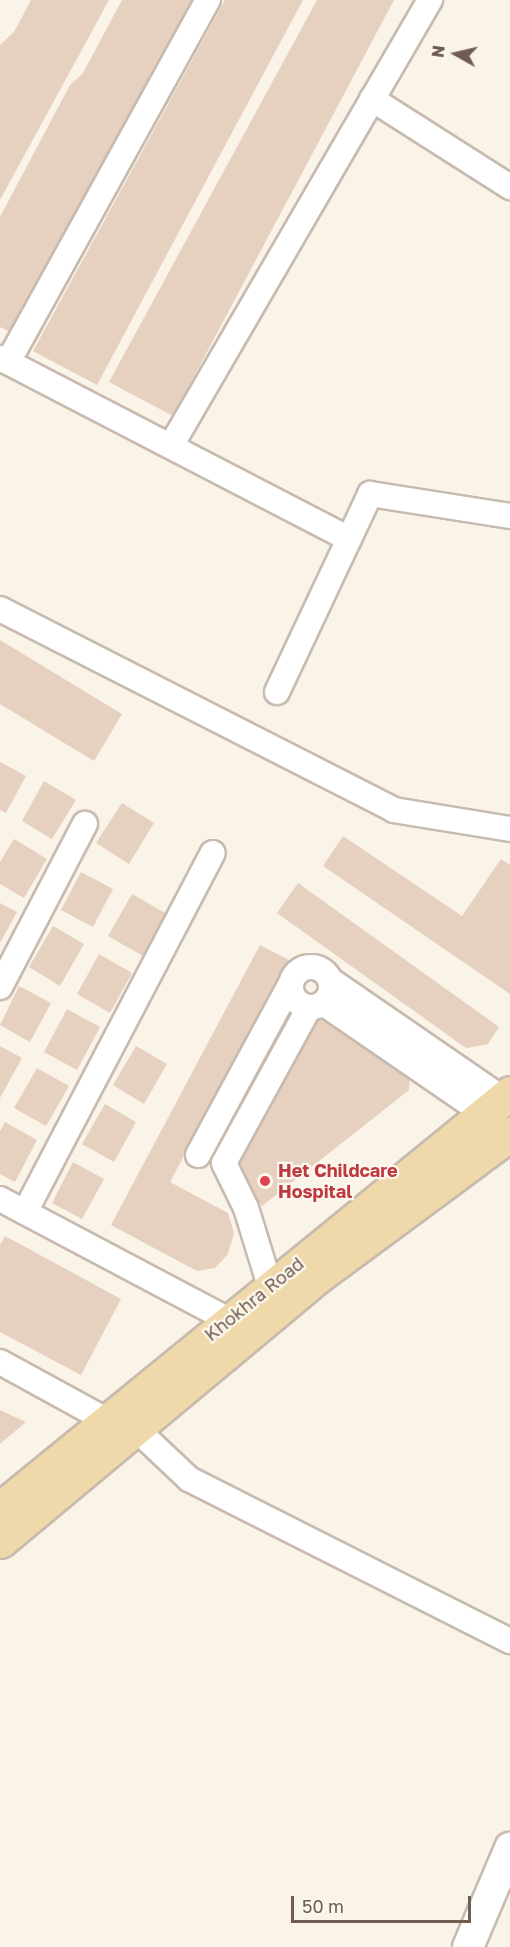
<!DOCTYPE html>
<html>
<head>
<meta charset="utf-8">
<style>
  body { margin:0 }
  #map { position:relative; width:510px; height:1947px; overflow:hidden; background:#faf3e8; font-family:"Golos Text",sans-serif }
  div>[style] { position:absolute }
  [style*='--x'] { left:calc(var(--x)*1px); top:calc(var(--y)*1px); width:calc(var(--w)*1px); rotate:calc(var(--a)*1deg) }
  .building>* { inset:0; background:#e6d0bf }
  .roads { filter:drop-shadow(2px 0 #c7baae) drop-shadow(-2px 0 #c7baae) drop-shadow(0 2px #c7baae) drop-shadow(0 -2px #c7baae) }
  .minor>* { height:24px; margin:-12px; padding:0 12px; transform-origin:12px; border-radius:12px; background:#fff }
  .minor>.ring { margin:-12px; padding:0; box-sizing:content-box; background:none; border:24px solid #fff; border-radius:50% }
  .tertiary>* { height:30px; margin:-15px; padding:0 15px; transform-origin:15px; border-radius:15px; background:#fff }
  .primary>* { height:33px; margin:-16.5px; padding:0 16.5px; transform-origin:16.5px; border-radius:16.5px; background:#efd8aa }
  .dots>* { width:16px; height:16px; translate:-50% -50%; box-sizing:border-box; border:3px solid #fdf8ee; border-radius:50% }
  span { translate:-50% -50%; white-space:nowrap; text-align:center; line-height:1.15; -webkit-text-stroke:4.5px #fdf8ee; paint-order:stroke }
  .health-label { font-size:18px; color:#be3a42; font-weight:700 }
  .left { translate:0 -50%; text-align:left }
  .street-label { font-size:18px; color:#705c50 }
  .north { position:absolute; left:426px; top:24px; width:60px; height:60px; -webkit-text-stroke:4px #fdf8ee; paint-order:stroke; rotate:278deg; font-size:16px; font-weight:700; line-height:24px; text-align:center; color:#705c50 }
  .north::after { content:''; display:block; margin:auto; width:21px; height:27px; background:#705c50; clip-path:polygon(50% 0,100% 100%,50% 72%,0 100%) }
  .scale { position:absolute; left:291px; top:1896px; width:180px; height:27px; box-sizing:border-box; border:3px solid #705c50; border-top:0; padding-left:8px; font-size:18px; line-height:21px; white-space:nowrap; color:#705c50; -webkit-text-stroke:4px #fdf8ee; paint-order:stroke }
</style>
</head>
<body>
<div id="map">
  <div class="building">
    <i style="clip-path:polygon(31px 0,109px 0,0 200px,0 45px,14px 32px)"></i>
    <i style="clip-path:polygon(122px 0,199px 0,18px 336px,0 327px,0 217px,70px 85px,83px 73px)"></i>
    <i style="clip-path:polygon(225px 0,303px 0,97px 385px,33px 351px)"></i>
    <i style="clip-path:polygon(317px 0,394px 0,173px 416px,109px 382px)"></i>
    <i style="clip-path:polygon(0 640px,122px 714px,94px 761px,0 704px)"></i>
    <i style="clip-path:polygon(0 762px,26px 776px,6px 813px,0 810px)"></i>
    <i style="clip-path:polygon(44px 781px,76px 800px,52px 839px,22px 821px)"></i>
    <i style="clip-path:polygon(122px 803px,154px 823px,129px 864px,96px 843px)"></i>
    <i style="clip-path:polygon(343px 836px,462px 916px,501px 859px,510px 865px,510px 994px,323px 866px)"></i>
    <i style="clip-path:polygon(14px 839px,47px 859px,24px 898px,0 884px,0 862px)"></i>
    <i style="clip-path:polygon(81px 872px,113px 889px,93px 927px,61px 910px)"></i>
    <i style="clip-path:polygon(298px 883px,499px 1027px,488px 1044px,466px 1048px,277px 913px)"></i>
    <i style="clip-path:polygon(132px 894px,167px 914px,143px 956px,108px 936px)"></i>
    <i style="clip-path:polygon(0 903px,17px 912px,0 943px)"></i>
    <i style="clip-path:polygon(53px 926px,84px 944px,60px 986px,29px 967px)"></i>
    <i style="clip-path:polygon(260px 945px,289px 960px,170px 1182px,228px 1213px,234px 1233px,228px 1254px,215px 1268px,197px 1271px,111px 1225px)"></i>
    <i style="clip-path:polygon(99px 954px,132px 973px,110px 1013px,77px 994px)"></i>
    <i style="clip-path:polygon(19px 986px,51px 1003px,30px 1042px,0 1025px)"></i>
    <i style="clip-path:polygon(309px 1008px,410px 1076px,409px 1090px,262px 1206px,226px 1160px)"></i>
    <i style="clip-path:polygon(67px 1009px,100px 1027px,77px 1070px,44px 1052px)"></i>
    <i style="clip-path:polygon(0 1046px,22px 1058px,0 1098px)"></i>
    <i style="clip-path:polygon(136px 1046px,167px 1064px,144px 1104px,113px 1085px)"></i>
    <i style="clip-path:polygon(37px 1068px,69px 1086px,46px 1126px,14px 1108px)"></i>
    <i style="clip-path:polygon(105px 1104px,136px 1122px,114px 1162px,82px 1144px)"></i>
    <i style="clip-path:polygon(5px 1122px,37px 1140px,15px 1182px,0 1174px,0 1131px)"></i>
    <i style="clip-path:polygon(73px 1162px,104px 1179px,82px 1219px,52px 1203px)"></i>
    <i style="clip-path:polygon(5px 1236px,121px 1299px,81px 1375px,0 1332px,0 1245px)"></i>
    <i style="clip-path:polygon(0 1410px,26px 1422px,0 1444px)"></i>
  </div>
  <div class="roads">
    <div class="minor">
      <i style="--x:372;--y:99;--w:164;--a:32.5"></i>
      <i style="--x:0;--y:358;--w:393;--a:27.4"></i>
      <i style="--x:8;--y:362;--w:414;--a:-61.1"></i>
      <i style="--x:172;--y:444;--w:514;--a:-59.84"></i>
      <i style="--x:0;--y:609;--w:442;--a:27"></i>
      <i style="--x:394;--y:810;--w:118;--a:9.3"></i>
      <i style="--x:277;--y:692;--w:219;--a:-64.8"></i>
      <i style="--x:370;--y:494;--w:142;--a:8.9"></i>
      <i class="ring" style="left:291px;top:967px;width:16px;height:16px"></i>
      <i style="--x:330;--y:980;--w:209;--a:34.5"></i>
      <i style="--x:0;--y:987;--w:184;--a:-62.5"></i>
      <i style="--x:323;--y:1003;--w:194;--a:34.5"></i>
      <i style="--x:198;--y:1155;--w:196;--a:-61.6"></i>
      <i style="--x:0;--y:1199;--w:259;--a:27.9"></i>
      <i style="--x:25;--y:1212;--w:405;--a:-62.4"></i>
      <i style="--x:270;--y:1286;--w:82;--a:-107.1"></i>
      <i style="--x:246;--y:1208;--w:50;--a:-116.1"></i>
      <i style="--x:224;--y:1163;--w:177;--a:-61.3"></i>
      <i style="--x:0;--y:1362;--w:121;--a:28.7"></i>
      <i style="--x:135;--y:1428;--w:74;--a:43.4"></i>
      <i style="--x:189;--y:1479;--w:360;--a:26.8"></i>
    </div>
    <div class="tertiary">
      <i style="--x:468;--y:1947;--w:108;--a:-67"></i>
    </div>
    <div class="primary">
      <i style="--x:0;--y:1509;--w:658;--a:-39.2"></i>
      <i style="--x:0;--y:1541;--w:409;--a:-39.8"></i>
      <i style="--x:314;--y:1279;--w:244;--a:-36.5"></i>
    </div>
  </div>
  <div class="dots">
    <i style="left:265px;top:1181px;background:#e0444e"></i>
  </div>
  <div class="health-label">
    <span class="left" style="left:278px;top:1181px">Het Childcare<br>Hospital</span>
  </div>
  <div class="street-label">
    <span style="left:254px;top:1299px;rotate:-39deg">Khokhra Road</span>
  </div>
  <div class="north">N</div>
  <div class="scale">50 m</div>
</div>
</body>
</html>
